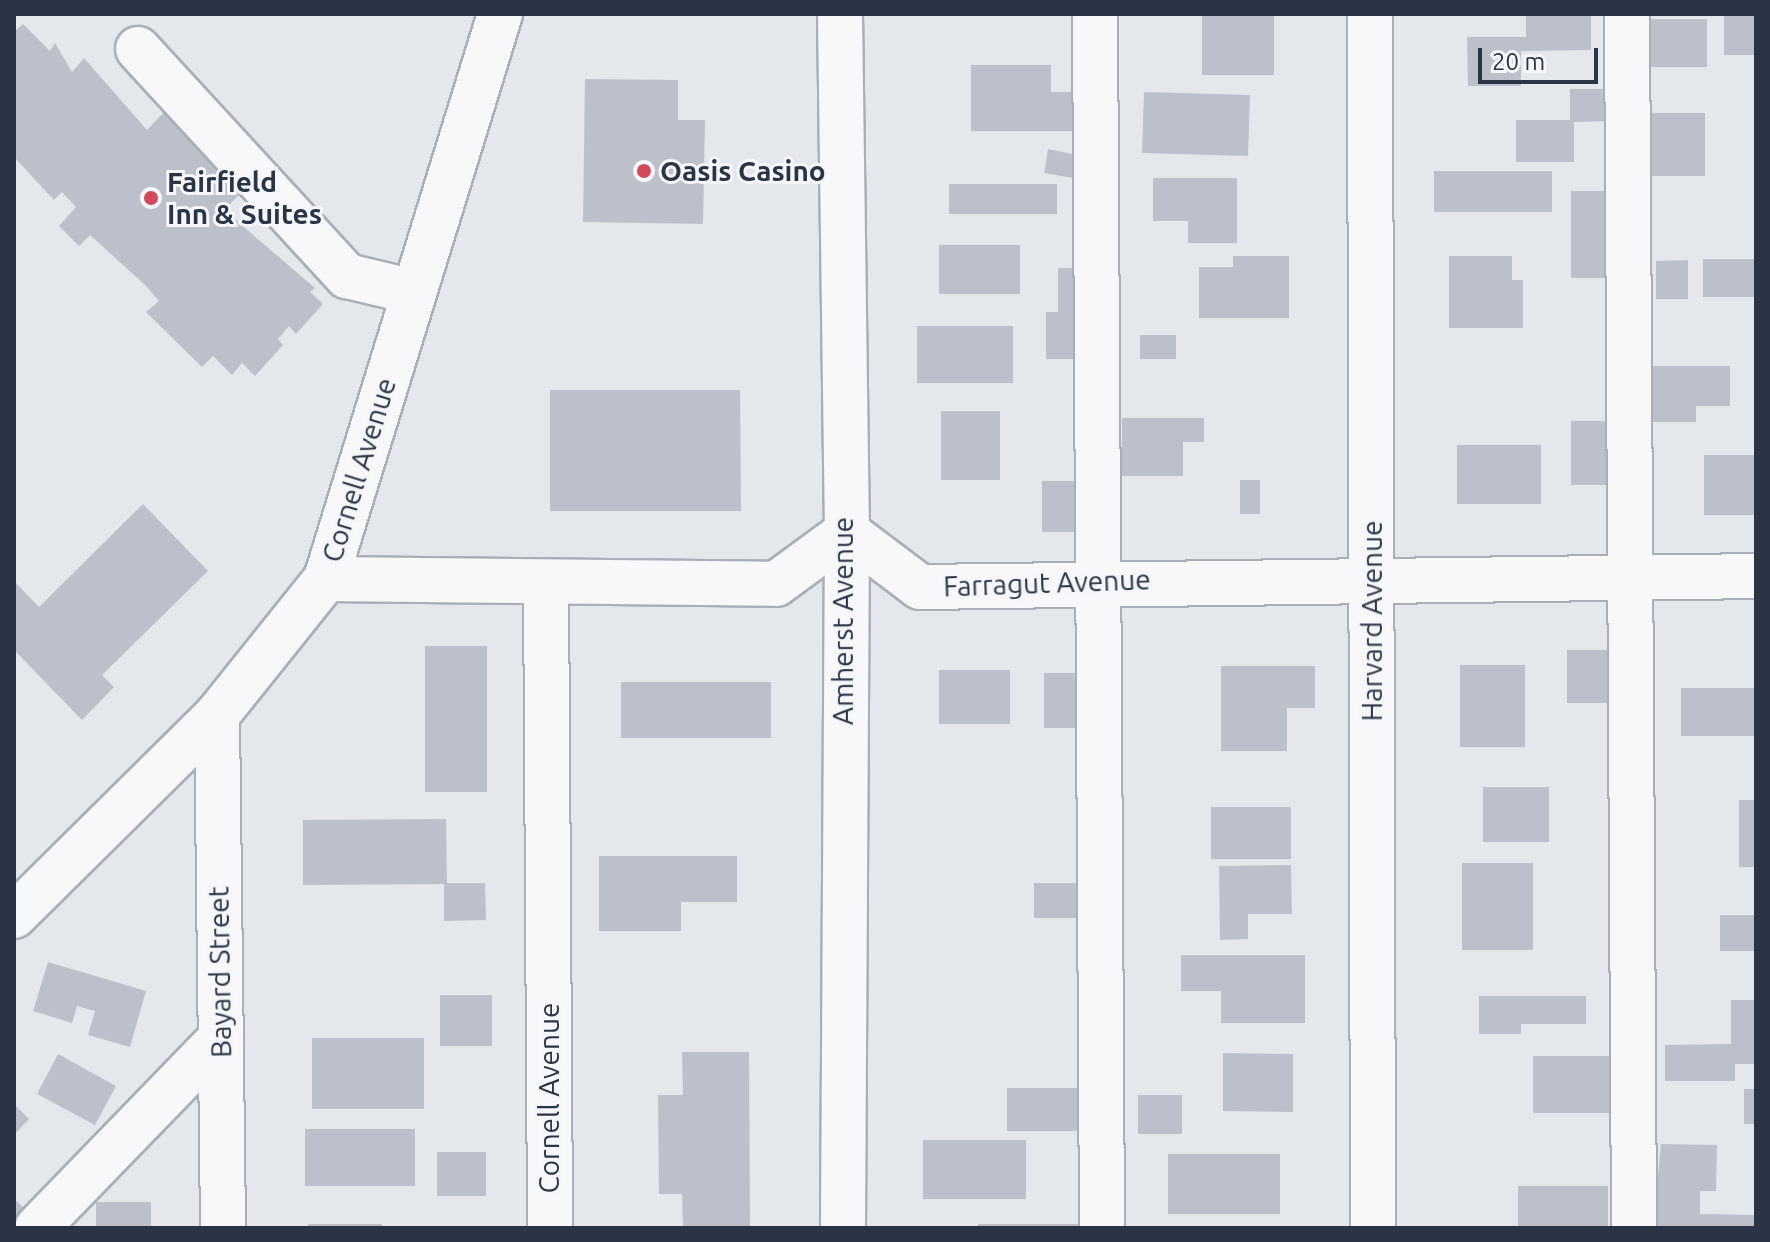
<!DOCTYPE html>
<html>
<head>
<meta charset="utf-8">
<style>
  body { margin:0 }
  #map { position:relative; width:1770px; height:1242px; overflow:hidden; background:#e4e7ec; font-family:Ubuntu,sans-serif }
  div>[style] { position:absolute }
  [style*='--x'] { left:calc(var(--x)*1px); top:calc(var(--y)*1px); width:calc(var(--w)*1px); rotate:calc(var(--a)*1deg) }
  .building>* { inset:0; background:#bbc0ca }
  .roads { filter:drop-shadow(2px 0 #a9aeb7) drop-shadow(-2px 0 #a9aeb7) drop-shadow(0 2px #a9aeb7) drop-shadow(0 -2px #a9aeb7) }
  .minor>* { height:44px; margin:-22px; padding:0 22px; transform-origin:22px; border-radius:22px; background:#f7f8fa }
  .dots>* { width:22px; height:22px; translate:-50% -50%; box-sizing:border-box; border:4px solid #f4f6f9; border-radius:50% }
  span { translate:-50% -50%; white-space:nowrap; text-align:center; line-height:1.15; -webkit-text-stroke:6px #f4f6f9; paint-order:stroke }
  .poi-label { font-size:28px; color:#2b3445; font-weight:700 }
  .left { translate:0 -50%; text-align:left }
  .street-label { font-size:28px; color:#2b3445 }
  .frame { position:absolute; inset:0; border:16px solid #2b3445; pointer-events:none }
  .scale { position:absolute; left:1478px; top:48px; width:120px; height:36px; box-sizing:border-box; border:4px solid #2b3445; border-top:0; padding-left:10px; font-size:24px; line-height:28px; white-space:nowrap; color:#2b3445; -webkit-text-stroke:6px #f4f6f9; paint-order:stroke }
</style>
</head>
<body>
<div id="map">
  <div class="building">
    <i style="clip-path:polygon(1202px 14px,1274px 14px,1274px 75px,1202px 75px)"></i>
    <i style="clip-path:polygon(1526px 14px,1591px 14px,1591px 50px,1521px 51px,1521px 86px,1468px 86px,1467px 37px,1526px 37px)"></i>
    <i style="clip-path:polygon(1724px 14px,1756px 14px,1756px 55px,1724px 55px)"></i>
    <i style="clip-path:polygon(1642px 19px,1707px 19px,1707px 67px,1642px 67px)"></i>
    <i style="clip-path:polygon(23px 24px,50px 51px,55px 43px,72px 72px,84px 58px,147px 130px,168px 108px,247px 187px,224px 210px,315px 288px,310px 292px,323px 304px,296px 334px,289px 326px,278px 339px,283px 345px,255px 376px,242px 363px,232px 375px,213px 356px,202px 367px,146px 312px,159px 301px,145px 285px,90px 235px,79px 246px,59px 226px,76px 207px,62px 192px,54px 200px,14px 157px,14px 32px)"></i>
    <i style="clip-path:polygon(971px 65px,1051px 65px,1051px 92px,1091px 92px,1091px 131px,971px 131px)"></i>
    <i style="clip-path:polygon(585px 79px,678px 80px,678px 120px,705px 120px,703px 224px,583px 222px)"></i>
    <i style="clip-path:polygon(1570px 89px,1614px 89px,1614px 121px,1574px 122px,1574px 162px,1516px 162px,1516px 120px,1570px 120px)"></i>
    <i style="clip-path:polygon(1144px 92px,1250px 95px,1248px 156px,1142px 153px)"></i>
    <i style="clip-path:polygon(1644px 113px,1705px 113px,1705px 176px,1644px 176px)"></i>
    <i style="clip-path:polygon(1048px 149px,1087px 157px,1073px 178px,1044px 173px)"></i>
    <i style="clip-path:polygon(1434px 171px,1552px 171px,1552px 212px,1434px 212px)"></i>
    <i style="clip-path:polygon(1153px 178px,1237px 178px,1237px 243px,1188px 243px,1188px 221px,1153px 221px)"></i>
    <i style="clip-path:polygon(949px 184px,1057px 184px,1057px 214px,949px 214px)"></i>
    <i style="clip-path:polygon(1571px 191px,1615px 191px,1615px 278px,1571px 278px)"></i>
    <i style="clip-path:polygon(939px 245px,1020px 245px,1020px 294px,939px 294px)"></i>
    <i style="clip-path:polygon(1233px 256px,1289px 256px,1289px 318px,1199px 318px,1199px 267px,1233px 267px)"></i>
    <i style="clip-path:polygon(1449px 256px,1512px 256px,1512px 280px,1523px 280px,1523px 328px,1449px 328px)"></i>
    <i style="clip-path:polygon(1703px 259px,1756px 259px,1756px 297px,1703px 297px)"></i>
    <i style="clip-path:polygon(1688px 260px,1688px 299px,1656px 299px,1656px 261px)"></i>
    <i style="clip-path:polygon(1058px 268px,1091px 268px,1091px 359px,1046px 359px,1046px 312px,1058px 312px)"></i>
    <i style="clip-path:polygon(917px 326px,1013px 326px,1013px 383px,917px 383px)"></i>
    <i style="clip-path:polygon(1140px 335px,1176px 335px,1176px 359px,1140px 359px)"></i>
    <i style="clip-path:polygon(1647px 366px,1730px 366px,1730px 406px,1696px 406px,1696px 422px,1647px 422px)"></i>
    <i style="clip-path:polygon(550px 390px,740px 390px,741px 511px,550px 511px)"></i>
    <i style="clip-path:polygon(941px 411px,1000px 411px,1000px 480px,941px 480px)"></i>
    <i style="clip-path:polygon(1122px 418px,1204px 418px,1204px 442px,1183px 442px,1183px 476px,1122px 476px)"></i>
    <i style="clip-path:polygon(1571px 421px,1616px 421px,1616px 485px,1571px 485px)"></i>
    <i style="clip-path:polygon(1457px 445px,1541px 445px,1541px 504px,1457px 504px)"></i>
    <i style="clip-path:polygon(1704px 455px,1756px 455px,1756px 515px,1704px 515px)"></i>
    <i style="clip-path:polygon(1240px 480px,1260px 480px,1260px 514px,1240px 514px)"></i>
    <i style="clip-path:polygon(1042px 481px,1089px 481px,1089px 532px,1042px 532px)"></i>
    <i style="clip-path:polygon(143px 504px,208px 571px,102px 675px,114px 687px,82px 720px,14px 650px,14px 581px,39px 607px)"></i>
    <i style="clip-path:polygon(425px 646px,487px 646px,487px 792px,425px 792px)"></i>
    <i style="clip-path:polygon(1567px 650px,1614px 650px,1614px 703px,1567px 703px)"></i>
    <i style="clip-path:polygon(1460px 665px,1525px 665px,1525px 747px,1460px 747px)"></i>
    <i style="clip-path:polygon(1221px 666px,1315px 666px,1315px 708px,1287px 708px,1287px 751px,1221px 751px)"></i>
    <i style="clip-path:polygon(939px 670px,1010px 670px,1010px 724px,939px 724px)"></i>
    <i style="clip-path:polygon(1044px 673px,1085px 673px,1085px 728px,1044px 728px)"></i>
    <i style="clip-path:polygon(621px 682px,771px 682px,771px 738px,621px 738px)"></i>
    <i style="clip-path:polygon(1681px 688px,1756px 688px,1756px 736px,1681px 736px)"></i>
    <i style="clip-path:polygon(1483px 787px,1549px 787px,1549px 842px,1483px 842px)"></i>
    <i style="clip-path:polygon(1739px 800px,1756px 800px,1756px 867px,1739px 867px)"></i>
    <i style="clip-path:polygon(1211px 807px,1291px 807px,1291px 859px,1211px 859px)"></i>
    <i style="clip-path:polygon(446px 819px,447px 883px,485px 883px,486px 920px,444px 921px,444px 884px,303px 885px,303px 820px)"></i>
    <i style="clip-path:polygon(599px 856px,737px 856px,737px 902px,681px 902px,681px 931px,599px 931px)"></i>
    <i style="clip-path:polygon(1462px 863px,1533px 863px,1533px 950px,1462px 950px)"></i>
    <i style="clip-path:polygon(1291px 865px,1292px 914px,1248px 914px,1248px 939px,1220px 940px,1219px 866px)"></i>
    <i style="clip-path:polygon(1034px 883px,1085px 883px,1085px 918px,1034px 918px)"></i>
    <i style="clip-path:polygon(1720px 915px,1756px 915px,1756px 951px,1720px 951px)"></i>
    <i style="clip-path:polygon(1181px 955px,1305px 955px,1305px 1023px,1221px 1023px,1221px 991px,1181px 991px)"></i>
    <i style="clip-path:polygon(48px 962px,146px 991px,130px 1047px,88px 1035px,95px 1011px,77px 1006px,72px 1023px,33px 1011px)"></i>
    <i style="clip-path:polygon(440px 995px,492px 995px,492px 1046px,440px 1046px)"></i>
    <i style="clip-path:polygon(1479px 996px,1586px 996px,1586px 1024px,1521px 1024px,1521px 1034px,1479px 1034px)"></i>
    <i style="clip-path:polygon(1731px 1000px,1756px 1000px,1756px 1064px,1735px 1064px,1735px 1081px,1665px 1081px,1665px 1045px,1731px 1044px)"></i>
    <i style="clip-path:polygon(312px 1038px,424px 1038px,424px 1109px,312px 1109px)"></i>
    <i style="clip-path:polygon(682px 1052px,749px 1052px,750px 1228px,683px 1228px,682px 1194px,659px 1194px,658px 1095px,683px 1095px)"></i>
    <i style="clip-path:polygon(1223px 1053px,1293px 1054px,1293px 1112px,1223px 1111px)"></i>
    <i style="clip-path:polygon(58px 1054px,116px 1086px,95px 1125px,37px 1094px)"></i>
    <i style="clip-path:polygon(1533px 1056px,1616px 1056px,1616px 1113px,1533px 1113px)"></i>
    <i style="clip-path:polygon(1007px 1088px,1095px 1088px,1095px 1131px,1007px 1131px)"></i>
    <i style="clip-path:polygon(1744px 1089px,1756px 1089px,1756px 1124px,1744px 1124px)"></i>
    <i style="clip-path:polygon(1138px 1095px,1182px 1095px,1182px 1134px,1138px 1134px)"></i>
    <i style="clip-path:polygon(14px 1104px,29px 1119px,14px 1135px)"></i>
    <i style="clip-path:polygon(305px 1129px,415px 1129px,415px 1186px,305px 1186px)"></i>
    <i style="clip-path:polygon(923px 1140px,1026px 1140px,1026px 1199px,923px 1199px)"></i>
    <i style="clip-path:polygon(1661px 1144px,1717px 1145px,1716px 1191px,1700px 1191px,1700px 1214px,1756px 1215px,1756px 1228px,1653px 1228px)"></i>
    <i style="clip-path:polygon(437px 1152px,486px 1152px,486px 1196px,437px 1196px)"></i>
    <i style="clip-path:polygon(1168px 1154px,1280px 1154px,1280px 1214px,1168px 1214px)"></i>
    <i style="clip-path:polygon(1518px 1186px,1608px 1186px,1608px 1228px,1518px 1228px)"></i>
    <i style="clip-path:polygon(14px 1199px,26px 1210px,14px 1223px)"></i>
    <i style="clip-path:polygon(96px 1202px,151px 1202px,151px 1228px,96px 1228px)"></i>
    <i style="clip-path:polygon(308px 1224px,382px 1224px,382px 1228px,308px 1228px)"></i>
    <i style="clip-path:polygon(978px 1224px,1097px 1224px,1097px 1228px,978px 1228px)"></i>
  </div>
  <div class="roads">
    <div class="minor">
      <i style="--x:840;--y:14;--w:518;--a:89.23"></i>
      <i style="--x:847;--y:532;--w:696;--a:90.33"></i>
      <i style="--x:1095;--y:14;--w:1214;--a:89.67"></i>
      <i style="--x:1370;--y:14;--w:1214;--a:89.86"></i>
      <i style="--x:1627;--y:14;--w:1214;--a:89.67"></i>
      <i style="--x:138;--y:49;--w:309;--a:47.4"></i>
      <i style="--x:347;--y:276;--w:69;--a:13.4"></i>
      <i style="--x:326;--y:579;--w:450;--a:0.6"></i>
      <i style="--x:776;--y:584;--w:88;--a:-36.2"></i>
      <i style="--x:847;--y:532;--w:91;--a:37"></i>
      <i style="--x:920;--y:587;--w:836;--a:-0.75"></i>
      <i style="--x:546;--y:583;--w:645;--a:89.64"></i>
      <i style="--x:217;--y:715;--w:513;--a:89.33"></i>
      <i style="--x:14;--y:916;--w:286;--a:-44.7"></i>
      <i style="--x:217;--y:715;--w:174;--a:-51.3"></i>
      <i style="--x:326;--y:579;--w:591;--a:-72.88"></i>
      <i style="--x:37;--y:1228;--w:264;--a:-45.9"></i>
    </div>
  </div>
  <div class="dots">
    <i style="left:644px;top:171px;background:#d1495b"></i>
    <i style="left:151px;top:198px;background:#d1495b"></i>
  </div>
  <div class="poi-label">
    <span class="left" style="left:660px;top:171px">Oasis Casino</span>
    <span class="left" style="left:167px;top:198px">Fairfield<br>Inn &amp; Suites</span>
  </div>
  <div class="street-label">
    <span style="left:359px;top:470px;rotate:-73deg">Cornell Avenue</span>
    <span style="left:1047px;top:583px;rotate:-2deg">Farragut Avenue</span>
    <span style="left:843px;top:621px;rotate:-90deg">Amherst Avenue</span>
    <span style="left:1372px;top:621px;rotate:-90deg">Harvard Avenue</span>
    <span style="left:220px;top:972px;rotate:-91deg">Bayard Street</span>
    <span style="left:549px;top:1098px;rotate:-90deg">Cornell Avenue</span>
  </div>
  <div class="frame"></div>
  <div class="scale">20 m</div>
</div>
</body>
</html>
